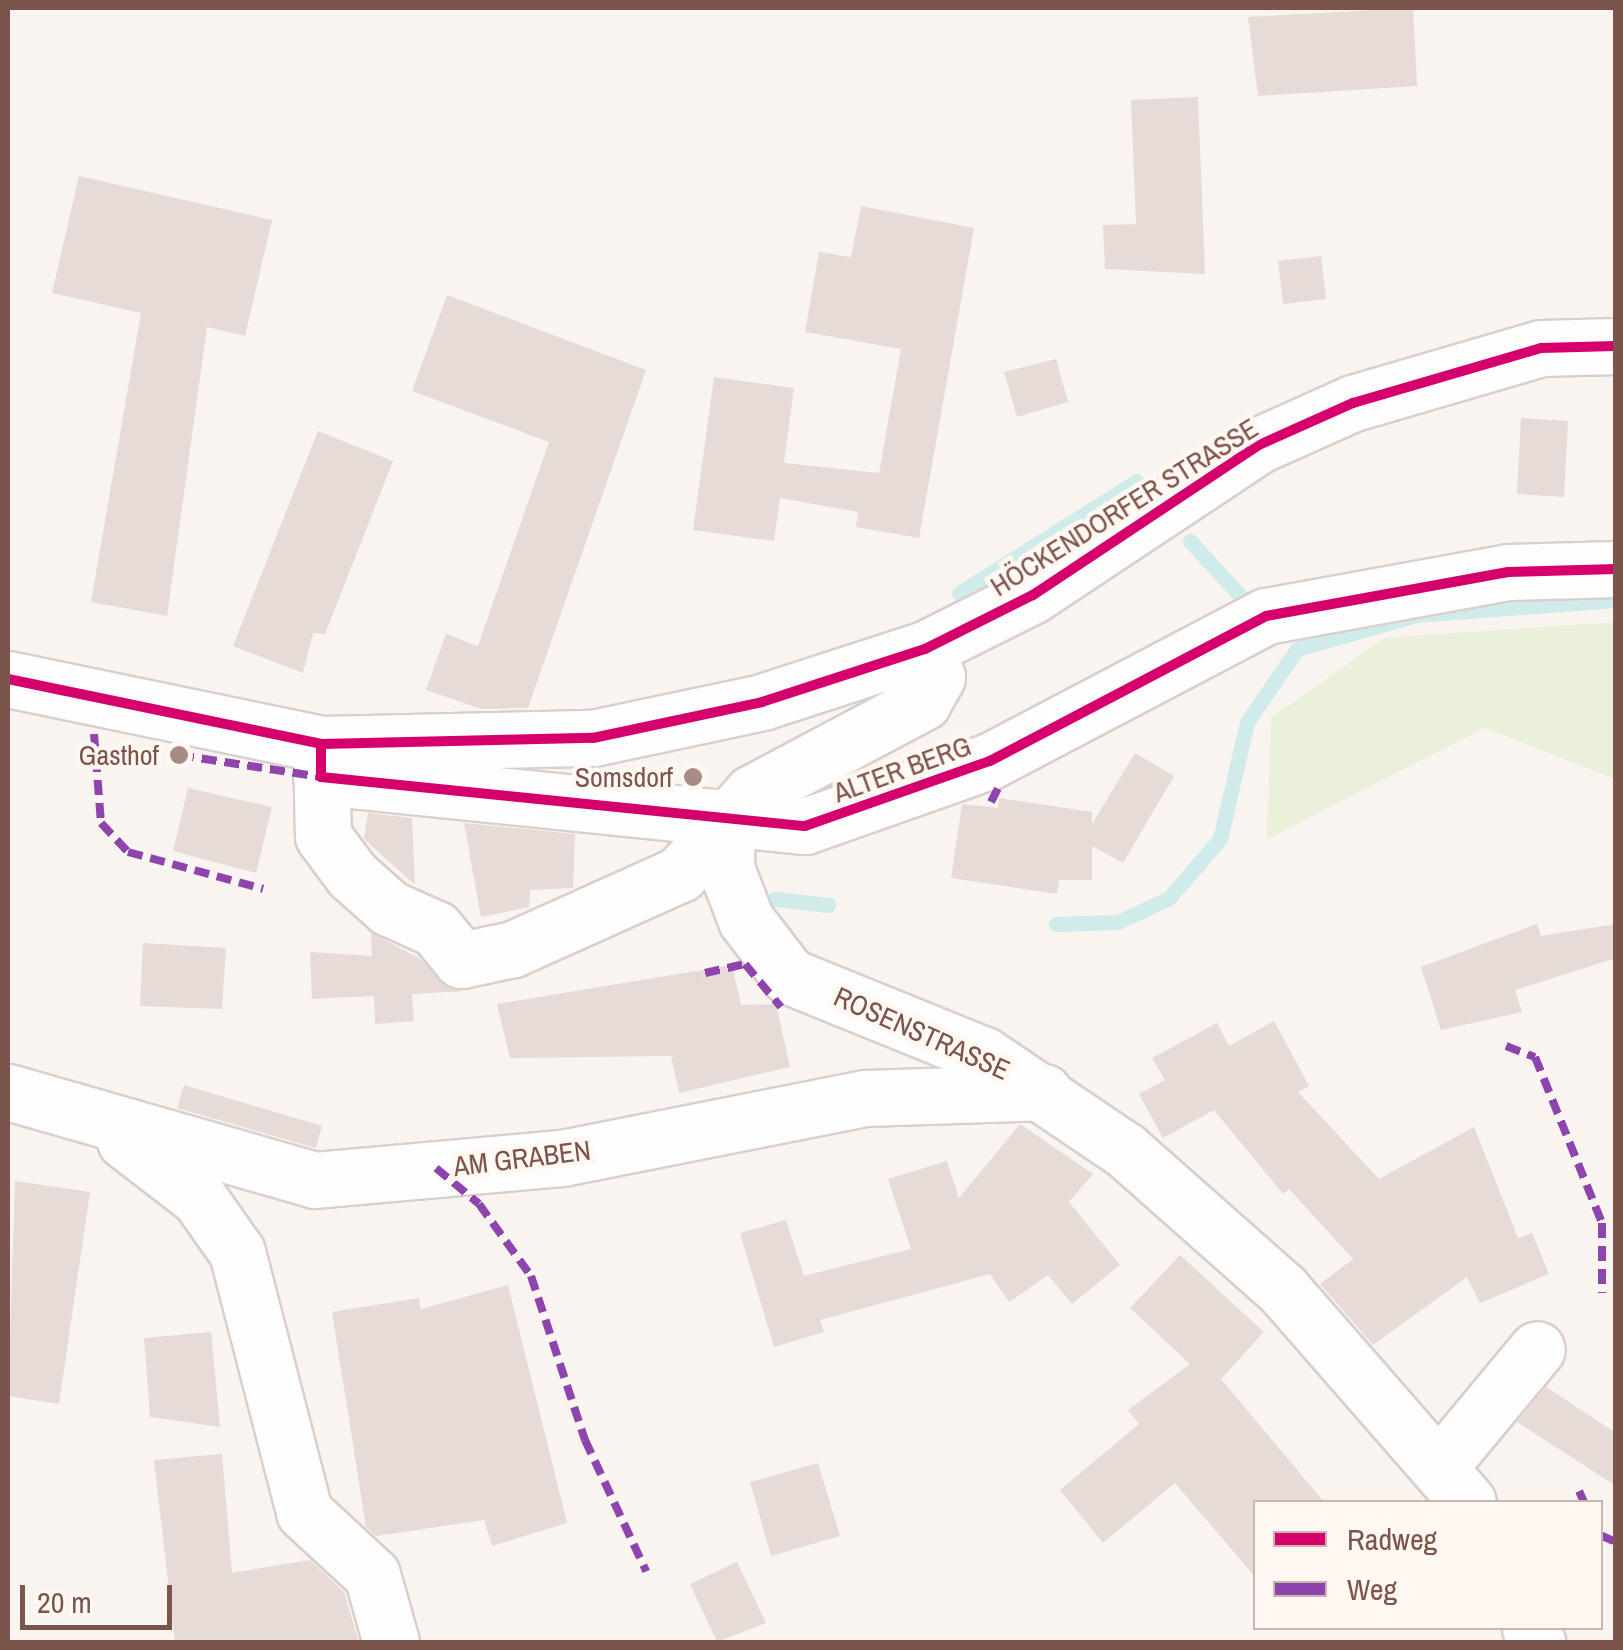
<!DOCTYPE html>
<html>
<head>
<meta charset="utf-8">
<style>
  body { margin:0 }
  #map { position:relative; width:1623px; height:1650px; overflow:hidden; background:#f9f4ef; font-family:"Archivo Narrow",sans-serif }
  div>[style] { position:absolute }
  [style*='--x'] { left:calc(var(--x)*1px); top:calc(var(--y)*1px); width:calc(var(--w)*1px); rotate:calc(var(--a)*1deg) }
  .green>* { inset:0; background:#eaf0da }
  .stream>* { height:15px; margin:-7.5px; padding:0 7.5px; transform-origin:7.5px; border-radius:7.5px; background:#cfecea }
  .building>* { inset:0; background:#e6dbd6 }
  .path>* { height:6px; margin-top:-3px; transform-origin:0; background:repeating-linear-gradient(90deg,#dcd2cf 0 2.5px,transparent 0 10.5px) }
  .roads { filter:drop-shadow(2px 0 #d9cfcc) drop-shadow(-2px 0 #d9cfcc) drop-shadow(0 2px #d9cfcc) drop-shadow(0 -2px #d9cfcc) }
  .minor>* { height:55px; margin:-27.5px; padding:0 27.5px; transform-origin:27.5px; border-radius:27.5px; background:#fefdfd }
  .quiet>* { height:8px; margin-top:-4px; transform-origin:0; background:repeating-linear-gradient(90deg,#8e44ad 0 15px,transparent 0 23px) }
  .cycleway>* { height:10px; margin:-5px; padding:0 5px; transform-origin:5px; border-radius:5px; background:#d6006c }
  .dots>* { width:28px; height:28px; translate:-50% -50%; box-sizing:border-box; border:5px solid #fff8f2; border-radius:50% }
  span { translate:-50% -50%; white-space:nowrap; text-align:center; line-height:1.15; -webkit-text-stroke:9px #fff8f2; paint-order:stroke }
  .street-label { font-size:28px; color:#7b544c }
  .poi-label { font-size:28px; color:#7b544c }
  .right { translate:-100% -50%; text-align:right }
  .frame { position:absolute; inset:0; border:10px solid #7b544c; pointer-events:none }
  .legend { position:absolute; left:1253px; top:1500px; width:350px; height:130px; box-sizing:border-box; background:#fff8f2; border:2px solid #cab6b0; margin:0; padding:12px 18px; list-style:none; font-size:30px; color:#7b544c }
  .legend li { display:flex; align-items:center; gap:20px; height:50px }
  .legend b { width:50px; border:2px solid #cab6b0 }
  .scale { position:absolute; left:20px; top:1585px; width:152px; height:45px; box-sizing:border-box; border:5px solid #7b544c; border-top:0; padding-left:12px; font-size:30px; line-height:35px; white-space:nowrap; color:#7b544c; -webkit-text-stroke:8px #fff8f2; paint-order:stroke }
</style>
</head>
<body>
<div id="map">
  <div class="green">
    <i style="clip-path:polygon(1615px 622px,1615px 779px,1485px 728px,1267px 839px,1271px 718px,1384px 638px)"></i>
  </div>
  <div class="stream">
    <i style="--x:1190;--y:541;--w:80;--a:47.5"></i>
    <i style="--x:959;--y:593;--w:210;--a:-32.2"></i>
    <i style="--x:775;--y:899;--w:54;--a:6.3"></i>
    <i style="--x:1056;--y:924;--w:62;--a:-1.8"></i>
    <i style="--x:1118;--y:922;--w:56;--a:-25.2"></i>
    <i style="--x:1169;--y:898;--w:78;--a:-49.2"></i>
    <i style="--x:1220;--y:839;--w:120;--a:-77"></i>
    <i style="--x:1247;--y:722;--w:88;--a:-55.6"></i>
    <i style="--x:1297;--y:649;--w:124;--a:-15.9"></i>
    <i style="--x:1416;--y:615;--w:201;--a:-4.3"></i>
  </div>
  <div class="building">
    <i style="clip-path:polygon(1413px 8px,1417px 86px,1258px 96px,1248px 17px)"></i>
    <i style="clip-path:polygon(1198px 97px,1205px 274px,1105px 269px,1103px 225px,1136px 224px,1131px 100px)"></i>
    <i style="clip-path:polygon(79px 176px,272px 220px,245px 336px,207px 327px,167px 616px,91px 602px,141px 313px,52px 293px)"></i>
    <i style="clip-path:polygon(861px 206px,974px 228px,919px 538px,856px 527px,858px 512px,780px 498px,774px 541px,693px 530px,714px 377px,794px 388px,784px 463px,879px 473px,901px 349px,805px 332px,819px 252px,851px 257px)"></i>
    <i style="clip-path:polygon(1321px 256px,1326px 299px,1283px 304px,1278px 261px)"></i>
    <i style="clip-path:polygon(447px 295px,646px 370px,528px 708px,482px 709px,426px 690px,446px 634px,478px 646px,549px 442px,412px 391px)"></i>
    <i style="clip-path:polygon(1056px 359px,1068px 402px,1017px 417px,1004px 372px)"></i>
    <i style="clip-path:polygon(1521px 418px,1568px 421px,1564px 497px,1517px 494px)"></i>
    <i style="clip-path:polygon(318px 431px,393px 461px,325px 634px,313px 633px,303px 673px,233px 646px)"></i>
    <i style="clip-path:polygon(1135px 753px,1174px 776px,1123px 863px,1092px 846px,1092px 880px,1059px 880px,1057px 894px,951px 878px,962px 804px,998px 808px,999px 798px,1092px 812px,1092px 824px)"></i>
    <i style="clip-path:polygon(188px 788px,272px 807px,256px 873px,173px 851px)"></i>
    <i style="clip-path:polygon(368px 813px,412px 818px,415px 885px,364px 839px)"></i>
    <i style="clip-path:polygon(464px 823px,575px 834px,573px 888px,530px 890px,529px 907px,481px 917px)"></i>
    <i style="clip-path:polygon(1537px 924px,1541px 936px,1616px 924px,1616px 958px,1515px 990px,1522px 1012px,1441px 1030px,1421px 967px)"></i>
    <i style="clip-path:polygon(371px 933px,419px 958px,450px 989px,465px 991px,412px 994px,414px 1021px,375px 1024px,374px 996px,312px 999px,310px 952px,372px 956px)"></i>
    <i style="clip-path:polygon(143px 943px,226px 948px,222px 1009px,140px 1006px)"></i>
    <i style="clip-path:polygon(732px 965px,741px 1005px,776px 1004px,790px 1067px,679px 1093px,671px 1056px,510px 1058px,497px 1004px)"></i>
    <i style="clip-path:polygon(1274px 1021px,1309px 1086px,1298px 1092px,1379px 1179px,1474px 1127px,1518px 1238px,1532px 1233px,1549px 1274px,1480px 1303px,1467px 1277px,1373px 1345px,1320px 1284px,1353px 1259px,1289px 1189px,1283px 1194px,1214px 1110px,1163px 1138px,1139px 1094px,1165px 1080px,1152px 1058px,1217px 1023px,1229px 1046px)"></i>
    <i style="clip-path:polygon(184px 1085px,322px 1126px,316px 1148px,177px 1108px)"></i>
    <i style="clip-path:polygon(1020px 1124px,1093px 1174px,1069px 1202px,1120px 1265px,1072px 1304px,1048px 1275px,1009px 1302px,990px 1274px,820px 1320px,824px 1332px,774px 1347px,740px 1233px,786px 1220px,804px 1276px,911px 1249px,888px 1179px,947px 1161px,959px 1198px)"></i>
    <i style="clip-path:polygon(15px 1181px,90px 1192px,59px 1404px,8px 1396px)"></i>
    <i style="clip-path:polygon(1180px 1255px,1264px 1332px,1221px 1379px,1324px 1502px,1256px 1502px,1256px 1578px,1175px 1483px,1103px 1543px,1060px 1490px,1139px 1424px,1128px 1410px,1190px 1364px,1130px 1308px)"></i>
    <i style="clip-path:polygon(508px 1285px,567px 1523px,492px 1546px,484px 1520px,376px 1536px,366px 1527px,332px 1312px,419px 1298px,421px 1309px)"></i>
    <i style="clip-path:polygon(211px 1332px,220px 1427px,150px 1417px,144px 1338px)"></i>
    <i style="clip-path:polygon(1546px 1387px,1616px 1433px,1616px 1486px,1517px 1422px)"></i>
    <i style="clip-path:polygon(222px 1454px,232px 1573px,310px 1560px,344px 1592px,359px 1642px,175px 1642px,154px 1460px)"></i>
    <i style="clip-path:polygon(818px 1463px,840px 1536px,771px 1556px,750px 1482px)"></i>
    <i style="clip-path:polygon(737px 1562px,766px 1623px,717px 1642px,690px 1584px)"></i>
  </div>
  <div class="path">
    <i style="--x:697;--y:976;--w:9;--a:-21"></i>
  </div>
  <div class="roads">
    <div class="minor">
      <i style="--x:8;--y:679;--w:320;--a:11.7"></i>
      <i style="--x:321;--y:744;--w:272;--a:-1.3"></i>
      <i style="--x:593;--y:738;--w:173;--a:-12"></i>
      <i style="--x:762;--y:702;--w:171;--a:-18"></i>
      <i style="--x:925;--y:649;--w:121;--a:-26.6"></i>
      <i style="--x:1033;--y:595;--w:271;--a:-33.6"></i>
      <i style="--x:1259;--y:445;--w:103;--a:-24.1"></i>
      <i style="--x:1353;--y:403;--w:196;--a:-16.3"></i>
      <i style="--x:1541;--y:348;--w:75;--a:-1.5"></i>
      <i style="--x:321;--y:744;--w:92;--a:88.8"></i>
      <i style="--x:323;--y:836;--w:49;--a:53.4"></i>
      <i style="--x:352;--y:875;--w:50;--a:41.7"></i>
      <i style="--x:389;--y:908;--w:51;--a:24.1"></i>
      <i style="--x:436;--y:929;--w:40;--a:51"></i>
      <i style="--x:461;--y:960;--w:53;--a:-11.9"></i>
      <i style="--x:513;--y:949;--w:183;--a:-24.2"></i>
      <i style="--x:680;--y:874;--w:108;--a:-48.4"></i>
      <i style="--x:752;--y:793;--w:194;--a:-28"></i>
      <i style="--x:923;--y:702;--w:29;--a:-61"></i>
      <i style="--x:937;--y:677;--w:30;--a:-113"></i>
      <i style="--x:321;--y:777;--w:486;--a:5.8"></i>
      <i style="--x:805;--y:826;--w:196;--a:-19.4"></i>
      <i style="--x:990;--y:761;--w:312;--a:-27.7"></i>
      <i style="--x:1266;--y:616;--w:246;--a:-10.3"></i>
      <i style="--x:1508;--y:572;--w:108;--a:-1.6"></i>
      <i style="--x:727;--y:820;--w:48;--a:91.2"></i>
      <i style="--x:726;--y:868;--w:56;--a:69"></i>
      <i style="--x:746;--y:920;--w:71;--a:52.5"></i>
      <i style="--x:789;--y:976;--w:210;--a:22.1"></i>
      <i style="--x:984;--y:1055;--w:170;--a:34"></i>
      <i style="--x:1125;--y:1150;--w:211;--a:41.5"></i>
      <i style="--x:1283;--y:1290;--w:281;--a:48.9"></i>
      <i style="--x:8;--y:1092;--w:319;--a:16"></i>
      <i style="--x:315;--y:1180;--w:248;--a:-5.1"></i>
      <i style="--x:562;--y:1158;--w:310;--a:-11.2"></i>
      <i style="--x:866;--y:1098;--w:178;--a:-1.9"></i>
      <i style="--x:125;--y:1141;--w:93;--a:37.6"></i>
      <i style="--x:199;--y:1198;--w:66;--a:54.9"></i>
      <i style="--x:237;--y:1252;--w:268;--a:75.5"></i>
      <i style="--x:304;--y:1512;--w:93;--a:42.8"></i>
      <i style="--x:372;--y:1575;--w:70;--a:74.2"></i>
      <i style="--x:1439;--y:1467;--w:153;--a:-50.3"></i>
      <i style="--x:1530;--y:1628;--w:16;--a:63"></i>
    </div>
  </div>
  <div class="quiet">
    <i style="--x:94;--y:734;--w:89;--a:85.5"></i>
    <i style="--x:101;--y:823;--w:40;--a:47"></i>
    <i style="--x:128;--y:852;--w:140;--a:15.3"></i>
    <i style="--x:179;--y:755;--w:144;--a:8.8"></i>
    <i style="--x:991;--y:802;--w:22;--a:-63"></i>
    <i style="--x:705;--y:973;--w:41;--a:-12.7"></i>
    <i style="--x:745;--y:964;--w:56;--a:50.1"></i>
    <i style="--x:1506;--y:1046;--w:31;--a:21"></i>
    <i style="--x:1535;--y:1057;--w:179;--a:68"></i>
    <i style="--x:1602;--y:1223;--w:70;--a:90"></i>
    <i style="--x:436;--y:1168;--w:56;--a:39.9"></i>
    <i style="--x:479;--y:1204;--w:89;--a:54.2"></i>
    <i style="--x:531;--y:1276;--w:173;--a:71.8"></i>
    <i style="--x:585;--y:1440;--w:145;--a:65"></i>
    <i style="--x:1579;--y:1491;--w:12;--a:66"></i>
    <i style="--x:1600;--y:1535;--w:17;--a:24"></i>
  </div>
  <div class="cycleway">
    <i style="--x:8;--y:679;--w:320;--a:11.7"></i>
    <i style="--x:321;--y:744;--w:272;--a:-1.3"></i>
    <i style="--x:593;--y:738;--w:173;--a:-12"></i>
    <i style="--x:762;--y:702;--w:171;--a:-18"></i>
    <i style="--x:925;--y:649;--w:121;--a:-26.6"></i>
    <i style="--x:1033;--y:595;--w:271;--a:-33.6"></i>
    <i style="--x:1259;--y:445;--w:103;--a:-24.1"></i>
    <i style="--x:1353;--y:403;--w:196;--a:-16.3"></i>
    <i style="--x:1541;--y:348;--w:75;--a:-1.5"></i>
    <i style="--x:321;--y:744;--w:33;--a:90"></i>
    <i style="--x:321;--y:777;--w:486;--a:5.8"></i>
    <i style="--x:805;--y:826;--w:196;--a:-19.4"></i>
    <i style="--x:990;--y:761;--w:312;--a:-27.7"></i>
    <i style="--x:1266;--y:616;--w:246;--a:-10.3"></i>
    <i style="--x:1508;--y:572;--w:108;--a:-1.6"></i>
  </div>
  <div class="dots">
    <i style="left:179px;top:755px;background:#a78c85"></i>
    <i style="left:693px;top:777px;background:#a78c85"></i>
  </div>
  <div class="street-label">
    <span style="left:1124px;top:507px;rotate:-32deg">HÖCKENDORFER STRASSE</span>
    <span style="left:902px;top:769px;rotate:-20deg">ALTER BERG</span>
    <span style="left:922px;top:1033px;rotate:24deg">ROSENSTRASSE</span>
    <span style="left:522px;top:1158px;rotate:-7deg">AM GRABEN</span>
  </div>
  <div class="poi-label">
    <span class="right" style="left:159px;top:755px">Gasthof</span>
    <span class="right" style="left:673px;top:777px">Somsdorf</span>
  </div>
  <div class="frame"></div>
  <ul class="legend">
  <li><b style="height:12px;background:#d6006c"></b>Radweg</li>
  <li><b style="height:12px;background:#8e44ad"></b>Weg</li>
  </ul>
  <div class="scale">20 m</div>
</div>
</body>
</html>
